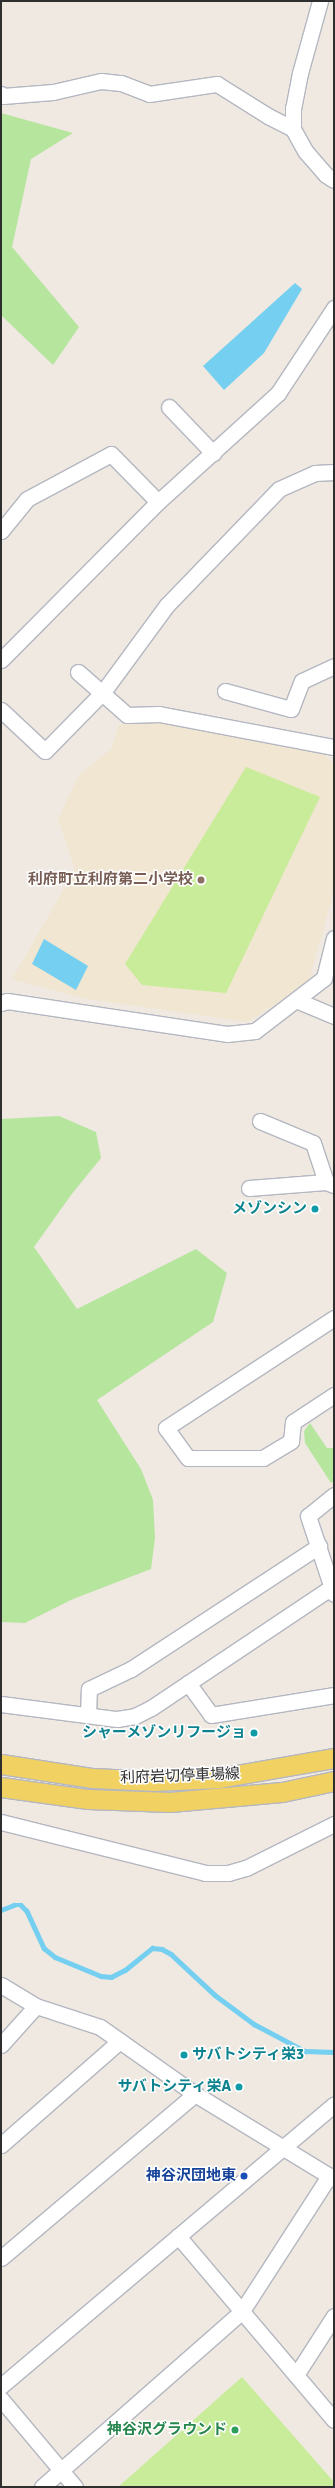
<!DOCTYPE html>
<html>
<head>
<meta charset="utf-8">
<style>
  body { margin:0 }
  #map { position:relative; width:335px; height:2488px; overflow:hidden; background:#efe9e1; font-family:Signika,"Noto Sans JP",sans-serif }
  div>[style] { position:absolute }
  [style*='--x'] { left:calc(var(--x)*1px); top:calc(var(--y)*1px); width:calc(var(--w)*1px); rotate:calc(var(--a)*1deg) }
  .education>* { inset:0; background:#f0e6d1 }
  .green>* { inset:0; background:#b6e59e }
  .pitch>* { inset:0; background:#c9ec9a }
  .water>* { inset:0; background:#75cff0 }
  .stream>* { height:4.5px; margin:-2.25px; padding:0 2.25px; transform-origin:2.25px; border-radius:2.25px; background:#75cff0 }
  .roads { filter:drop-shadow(1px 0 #b4b7c1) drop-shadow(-1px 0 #b4b7c1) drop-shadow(0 1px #b4b7c1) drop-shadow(0 -1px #b4b7c1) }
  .minor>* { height:15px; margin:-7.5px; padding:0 7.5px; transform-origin:7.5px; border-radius:7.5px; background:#fff }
  .major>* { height:19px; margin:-9.5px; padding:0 9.5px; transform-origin:9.5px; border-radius:9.5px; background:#f2d163 }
  .dots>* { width:11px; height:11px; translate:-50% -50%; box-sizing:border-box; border:2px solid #fff; border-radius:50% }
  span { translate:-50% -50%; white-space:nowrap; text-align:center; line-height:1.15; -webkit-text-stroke:3px #fff; paint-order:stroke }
  .education-label { font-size:15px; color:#785e54; font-weight:700 }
  .right { translate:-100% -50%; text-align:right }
  .culture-label { font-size:15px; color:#0d838f; font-weight:700 }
  .left { translate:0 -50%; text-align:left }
  .street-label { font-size:15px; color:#2e2e2e }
  .transit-label { font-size:15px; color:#164399; font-weight:700 }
  .leisure-label { font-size:15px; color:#27864d; font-weight:700 }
  .frame { position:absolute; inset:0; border:2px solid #2e2e2e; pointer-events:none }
</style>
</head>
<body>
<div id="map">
  <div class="education">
    <i style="clip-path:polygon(156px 720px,325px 755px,334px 765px,334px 891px,309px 981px,248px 1022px,81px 998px,12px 979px,75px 870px,58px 819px,79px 775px,111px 749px,119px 725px)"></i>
  </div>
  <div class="green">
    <i style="clip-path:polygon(1px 113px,73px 133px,31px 159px,12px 247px,79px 327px,53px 365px,1px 315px)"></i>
    <i style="clip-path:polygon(59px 1116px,96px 1132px,101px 1158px,71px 1195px,34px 1247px,77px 1309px,196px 1249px,227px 1273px,213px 1322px,97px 1400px,141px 1469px,153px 1500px,155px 1538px,151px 1569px,73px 1599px,25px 1623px,1px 1622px,1px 1119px)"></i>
    <i style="clip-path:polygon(310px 1423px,327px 1448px,334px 1448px,334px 1481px,331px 1483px,305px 1443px,304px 1431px)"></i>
  </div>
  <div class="pitch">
    <i style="clip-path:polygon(246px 767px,320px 797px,226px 993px,142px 985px,125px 964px)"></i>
    <i style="clip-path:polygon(242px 2377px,334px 2482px,334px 2487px,118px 2487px)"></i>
  </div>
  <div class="water">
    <i style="clip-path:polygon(295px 283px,302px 289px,264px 353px,224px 390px,203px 366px)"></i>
    <i style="clip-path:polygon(44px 939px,88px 966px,76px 990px,32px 964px)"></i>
  </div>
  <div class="stream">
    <i style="--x:1;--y:1910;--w:14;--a:-21"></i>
    <i style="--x:14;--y:1905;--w:7;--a:0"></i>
    <i style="--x:21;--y:1905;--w:8;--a:45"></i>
    <i style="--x:27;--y:1911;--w:41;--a:65.3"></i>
    <i style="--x:44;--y:1948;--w:14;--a:39"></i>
    <i style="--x:55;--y:1957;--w:50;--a:22.4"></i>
    <i style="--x:101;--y:1976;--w:10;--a:6"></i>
    <i style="--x:111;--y:1977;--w:16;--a:-27"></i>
    <i style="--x:125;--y:1970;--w:35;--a:-39"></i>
    <i style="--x:152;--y:1948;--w:10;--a:6"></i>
    <i style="--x:162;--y:1949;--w:10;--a:29"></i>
    <i style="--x:171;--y:1954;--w:60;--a:43"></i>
    <i style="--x:215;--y:1995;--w:49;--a:36.6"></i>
    <i style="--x:254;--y:2024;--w:58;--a:27.9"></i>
    <i style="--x:305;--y:2051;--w:29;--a:2"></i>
  </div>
  <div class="roads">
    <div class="minor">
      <i style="--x:320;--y:1;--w:75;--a:105.5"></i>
      <i style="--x:300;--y:73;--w:36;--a:101"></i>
      <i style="--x:293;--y:108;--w:21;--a:90"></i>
      <i style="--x:293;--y:129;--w:26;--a:61"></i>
      <i style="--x:306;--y:152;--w:30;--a:49"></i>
      <i style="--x:326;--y:175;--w:9;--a:32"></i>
      <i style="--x:1;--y:94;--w:3;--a:45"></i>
      <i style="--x:3;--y:96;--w:50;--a:-4.6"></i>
      <i style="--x:53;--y:92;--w:49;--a:-12.9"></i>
      <i style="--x:101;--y:81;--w:20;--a:6"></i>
      <i style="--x:121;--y:83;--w:30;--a:21"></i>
      <i style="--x:149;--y:94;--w:69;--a:-8.4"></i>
      <i style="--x:217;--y:84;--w:60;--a:32.1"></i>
      <i style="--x:268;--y:116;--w:28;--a:27"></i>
      <i style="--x:169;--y:407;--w:64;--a:46.3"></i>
      <i style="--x:1;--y:531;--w:41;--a:-50.9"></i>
      <i style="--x:27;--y:499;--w:95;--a:-28.2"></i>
      <i style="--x:111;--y:454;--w:67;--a:45.6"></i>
      <i style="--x:1;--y:660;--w:223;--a:-45.2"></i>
      <i style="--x:158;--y:502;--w:162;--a:-42.2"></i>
      <i style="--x:278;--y:393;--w:102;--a:-56.6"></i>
      <i style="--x:78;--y:672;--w:65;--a:41.3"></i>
      <i style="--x:127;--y:715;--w:32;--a:-2"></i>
      <i style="--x:159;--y:714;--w:178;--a:10.7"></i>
      <i style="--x:225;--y:691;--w:68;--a:15.3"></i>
      <i style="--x:291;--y:709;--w:30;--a:-69"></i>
      <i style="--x:302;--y:681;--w:35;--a:-25"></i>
      <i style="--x:1;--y:710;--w:60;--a:43"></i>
      <i style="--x:45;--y:751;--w:83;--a:-45.5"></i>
      <i style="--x:103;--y:692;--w:108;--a:-53.7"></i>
      <i style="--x:167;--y:605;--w:161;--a:-46"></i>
      <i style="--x:279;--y:489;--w:39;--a:-24"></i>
      <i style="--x:315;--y:473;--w:19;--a:-3"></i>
      <i style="--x:296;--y:1000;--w:41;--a:22.8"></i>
      <i style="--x:1;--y:1003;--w:6;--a:-18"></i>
      <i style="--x:7;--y:1001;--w:222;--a:8.5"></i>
      <i style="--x:227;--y:1034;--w:28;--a:-6"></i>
      <i style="--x:255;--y:1031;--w:87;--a:-37.5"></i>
      <i style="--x:324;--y:978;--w:41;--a:-76"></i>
      <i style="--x:260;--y:1121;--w:57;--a:22.5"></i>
      <i style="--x:313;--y:1143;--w:41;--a:71.6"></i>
      <i style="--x:249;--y:1188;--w:77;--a:-4.5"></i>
      <i style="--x:326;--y:1182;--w:9;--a:21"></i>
      <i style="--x:334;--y:1318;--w:201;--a:146.8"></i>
      <i style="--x:166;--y:1428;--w:37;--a:54"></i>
      <i style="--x:188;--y:1458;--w:75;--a:0"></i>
      <i style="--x:263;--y:1458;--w:33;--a:-31"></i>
      <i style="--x:291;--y:1441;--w:19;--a:-84"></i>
      <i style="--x:293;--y:1422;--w:49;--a:-33.4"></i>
      <i style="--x:334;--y:1495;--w:33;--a:141"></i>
      <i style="--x:308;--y:1516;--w:82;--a:71.6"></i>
      <i style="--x:188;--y:1683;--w:39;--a:54"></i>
      <i style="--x:211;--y:1715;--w:125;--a:-9.2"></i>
      <i style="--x:1;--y:1704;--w:117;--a:7.4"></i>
      <i style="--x:117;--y:1719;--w:18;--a:-9"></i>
      <i style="--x:135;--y:1716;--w:18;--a:-27"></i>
      <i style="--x:151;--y:1708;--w:218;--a:-33.8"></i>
      <i style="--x:88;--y:1715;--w:26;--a:-88"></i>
      <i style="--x:89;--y:1689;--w:47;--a:-25.5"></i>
      <i style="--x:131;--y:1669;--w:225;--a:-33.2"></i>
      <i style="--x:1;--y:1822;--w:210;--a:14"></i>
      <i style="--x:205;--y:1873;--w:23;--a:0"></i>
      <i style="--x:228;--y:1873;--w:19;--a:-16"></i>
      <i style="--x:246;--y:1868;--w:98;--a:-26.6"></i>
      <i style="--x:1;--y:1985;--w:41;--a:31"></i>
      <i style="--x:36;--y:2006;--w:67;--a:18.2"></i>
      <i style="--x:100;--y:2027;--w:116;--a:35.2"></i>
      <i style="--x:195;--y:2094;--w:163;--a:31.4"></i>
      <i style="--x:1;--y:2045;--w:52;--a:-48.1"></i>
      <i style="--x:1;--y:2145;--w:158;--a:-41.2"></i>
      <i style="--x:178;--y:2236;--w:241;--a:49.7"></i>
      <i style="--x:1;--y:2258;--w:254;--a:-40.2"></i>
      <i style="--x:296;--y:2375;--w:70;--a:-57.2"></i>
      <i style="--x:1;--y:2386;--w:436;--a:-40.2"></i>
      <i style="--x:1;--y:2399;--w:115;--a:49.9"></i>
      <i style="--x:42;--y:2487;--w:266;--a:-41.3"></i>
      <i style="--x:242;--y:2311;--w:161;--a:-57.2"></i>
    </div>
    <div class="major">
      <i style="--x:1;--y:1764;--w:93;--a:8.7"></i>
      <i style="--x:93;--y:1778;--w:61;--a:2.8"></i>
      <i style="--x:154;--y:1781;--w:65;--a:-2.6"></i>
      <i style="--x:219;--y:1778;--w:117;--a:-9.9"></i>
      <i style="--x:1;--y:1787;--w:88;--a:7.9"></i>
      <i style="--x:88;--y:1799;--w:82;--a:2.1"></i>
      <i style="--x:170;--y:1802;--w:112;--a:-5.1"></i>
      <i style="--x:282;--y:1792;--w:53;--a:-11.9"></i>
    </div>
  </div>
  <div class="dots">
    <i style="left:201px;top:880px;background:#8d6e63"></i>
    <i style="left:315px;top:1209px;background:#0f9aa8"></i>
    <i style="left:254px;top:1733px;background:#0f9aa8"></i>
    <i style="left:184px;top:2055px;background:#0f9aa8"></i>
    <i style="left:239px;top:2087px;background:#0f9aa8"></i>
    <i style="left:244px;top:2176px;background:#1a4fb4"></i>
    <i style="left:235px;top:2430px;background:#2e9e5b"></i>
  </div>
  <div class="education-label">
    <span class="right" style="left:193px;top:880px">利府町立利府第二小学校</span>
  </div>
  <div class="culture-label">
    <span class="right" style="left:307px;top:1209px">メゾンシン</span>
    <span class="right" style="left:246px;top:1733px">シャーメゾンリフージョ</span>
    <span class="left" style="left:192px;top:2055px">サバトシティ栄3</span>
    <span class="right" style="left:231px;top:2087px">サバトシティ栄A</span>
  </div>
  <div class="street-label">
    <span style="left:180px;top:1776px;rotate:-2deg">利府岩切停車場線</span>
  </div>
  <div class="transit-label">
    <span class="right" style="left:236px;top:2176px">神谷沢団地東</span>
  </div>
  <div class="leisure-label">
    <span class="right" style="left:227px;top:2430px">神谷沢グラウンド</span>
  </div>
  <div class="frame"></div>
</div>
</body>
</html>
